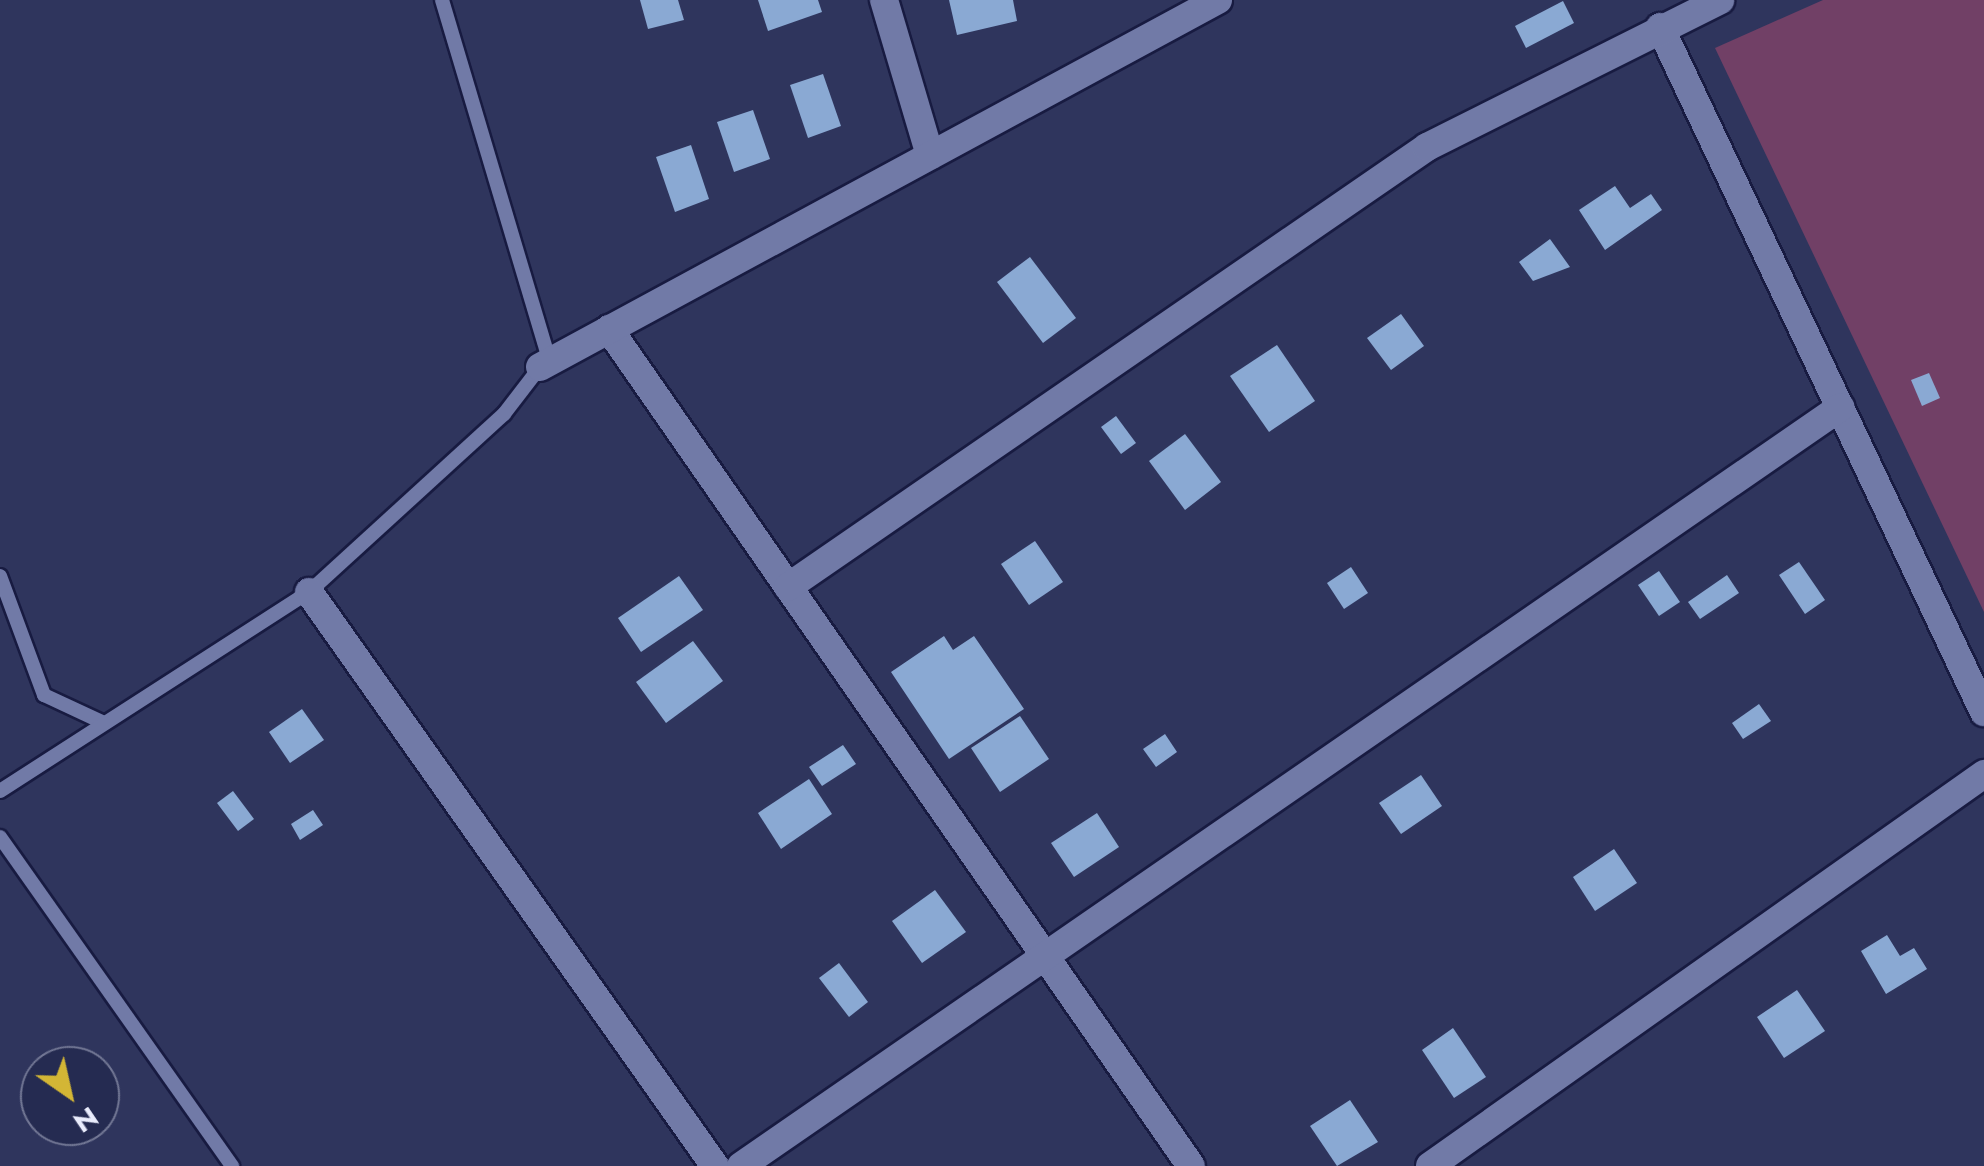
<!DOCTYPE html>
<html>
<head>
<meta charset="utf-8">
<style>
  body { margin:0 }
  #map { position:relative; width:1984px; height:1166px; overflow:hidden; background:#2f355d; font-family:Jost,sans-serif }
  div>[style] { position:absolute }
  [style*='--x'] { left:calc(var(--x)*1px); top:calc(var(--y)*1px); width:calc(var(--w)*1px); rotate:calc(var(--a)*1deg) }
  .green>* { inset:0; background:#714066 }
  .building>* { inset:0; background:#8aa9d3 }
  .roads { filter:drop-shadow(2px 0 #181b41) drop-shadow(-2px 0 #181b41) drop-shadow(0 2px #181b41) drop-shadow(0 -2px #181b41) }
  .service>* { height:14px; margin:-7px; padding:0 7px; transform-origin:7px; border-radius:7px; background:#717aa7 }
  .minor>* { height:28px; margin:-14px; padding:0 14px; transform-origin:14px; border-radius:14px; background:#717aa7 }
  span { translate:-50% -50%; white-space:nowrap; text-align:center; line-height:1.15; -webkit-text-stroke:10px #252b51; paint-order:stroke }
  .north { position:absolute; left:20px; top:1046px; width:100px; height:100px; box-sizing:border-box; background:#252b51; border:2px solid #737895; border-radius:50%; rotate:146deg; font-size:28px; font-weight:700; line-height:40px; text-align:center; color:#e9ecfc }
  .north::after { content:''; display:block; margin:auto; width:35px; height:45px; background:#d3b635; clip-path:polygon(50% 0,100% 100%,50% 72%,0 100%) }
</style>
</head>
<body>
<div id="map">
  <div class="green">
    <i style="clip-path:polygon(1823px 0,1984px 0,1984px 612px,1715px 48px)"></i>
  </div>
  <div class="building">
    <i style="clip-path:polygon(640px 0,678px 0,684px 20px,648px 29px)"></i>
    <i style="clip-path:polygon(758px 0,818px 0,822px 12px,768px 31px)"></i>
    <i style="clip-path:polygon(949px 0,1013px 0,1017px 21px,957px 35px)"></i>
    <i style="clip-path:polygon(1563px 1px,1574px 23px,1526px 48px,1515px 26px)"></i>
    <i style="clip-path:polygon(823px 74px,841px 126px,808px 138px,790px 85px)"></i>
    <i style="clip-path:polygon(753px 110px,770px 159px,734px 172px,717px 122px)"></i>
    <i style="clip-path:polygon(691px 145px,709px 199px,675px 212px,656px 157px)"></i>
    <i style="clip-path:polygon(1615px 186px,1630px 208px,1651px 194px,1662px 210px,1605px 250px,1579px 210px)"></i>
    <i style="clip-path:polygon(1550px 239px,1570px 267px,1533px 281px,1519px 262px)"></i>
    <i style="clip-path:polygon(1030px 257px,1076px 318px,1043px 343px,997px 282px)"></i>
    <i style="clip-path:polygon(1401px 314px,1424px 346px,1391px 370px,1367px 338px)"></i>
    <i style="clip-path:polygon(1277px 345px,1315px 401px,1269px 432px,1230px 376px)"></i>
    <i style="clip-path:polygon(1929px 373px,1940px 398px,1922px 406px,1911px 380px)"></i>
    <i style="clip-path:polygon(1116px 416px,1136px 443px,1121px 454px,1101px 427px)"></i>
    <i style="clip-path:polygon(1185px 434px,1221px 482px,1185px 510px,1149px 461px)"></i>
    <i style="clip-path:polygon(1035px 541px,1063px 582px,1029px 605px,1001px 564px)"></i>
    <i style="clip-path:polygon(1799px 562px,1825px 600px,1805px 614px,1779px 575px)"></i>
    <i style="clip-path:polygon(1351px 567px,1368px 593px,1344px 609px,1327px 583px)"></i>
    <i style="clip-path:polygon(1659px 571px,1680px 602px,1659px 616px,1638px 585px)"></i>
    <i style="clip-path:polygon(1727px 575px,1739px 593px,1700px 619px,1688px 602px)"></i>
    <i style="clip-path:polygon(679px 576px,703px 610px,641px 652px,618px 618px)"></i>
    <i style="clip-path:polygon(944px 636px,953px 650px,974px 636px,1024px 709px,949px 759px,891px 672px)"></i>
    <i style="clip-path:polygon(693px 641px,723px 681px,666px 723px,636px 682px)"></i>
    <i style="clip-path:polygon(1759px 704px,1771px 721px,1743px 739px,1732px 723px)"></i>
    <i style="clip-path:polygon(302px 709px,324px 740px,290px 763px,269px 732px)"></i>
    <i style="clip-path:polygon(1020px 716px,1049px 759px,1000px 792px,971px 748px)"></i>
    <i style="clip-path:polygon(1165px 734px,1177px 752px,1156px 767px,1143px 749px)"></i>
    <i style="clip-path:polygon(843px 745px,856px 764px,822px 786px,809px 767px)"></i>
    <i style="clip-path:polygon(1421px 775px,1442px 806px,1401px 834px,1379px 803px)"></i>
    <i style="clip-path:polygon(809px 779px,832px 814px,781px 849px,758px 813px)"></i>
    <i style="clip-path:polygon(233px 791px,254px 819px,238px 831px,217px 803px)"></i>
    <i style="clip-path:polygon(313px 810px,323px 825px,300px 840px,291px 824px)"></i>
    <i style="clip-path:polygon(1097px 813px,1119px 847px,1074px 877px,1051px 843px)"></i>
    <i style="clip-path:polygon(1614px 849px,1637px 883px,1595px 911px,1573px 877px)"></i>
    <i style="clip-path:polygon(935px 890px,966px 932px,922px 963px,892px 921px)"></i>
    <i style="clip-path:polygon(1887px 935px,1900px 956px,1914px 948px,1927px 969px,1886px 994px,1861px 951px)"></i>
    <i style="clip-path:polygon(839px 963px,868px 1002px,849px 1017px,819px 978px)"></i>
    <i style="clip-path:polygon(1797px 990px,1825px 1031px,1784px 1058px,1757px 1017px)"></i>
    <i style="clip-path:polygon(1453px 1028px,1486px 1077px,1454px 1098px,1422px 1050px)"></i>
    <i style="clip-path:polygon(1350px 1100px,1378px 1142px,1337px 1166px,1310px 1126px)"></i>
  </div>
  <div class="roads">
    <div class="service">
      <i style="--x:442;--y:0;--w:378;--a:73.4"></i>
      <i style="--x:0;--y:576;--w:127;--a:69.7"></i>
      <i style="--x:44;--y:695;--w:66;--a:25"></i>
      <i style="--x:0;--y:791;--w:368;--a:-32.8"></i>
      <i style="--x:309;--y:592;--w:264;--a:-42.4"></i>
      <i style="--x:504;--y:414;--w:59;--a:-52.5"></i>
      <i style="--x:0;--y:837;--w:403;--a:54.8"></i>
    </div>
    <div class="minor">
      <i style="--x:884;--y:0;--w:162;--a:73.5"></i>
      <i style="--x:1660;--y:27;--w:758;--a:64.69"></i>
      <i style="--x:609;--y:329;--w:1019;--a:55.19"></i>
      <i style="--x:540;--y:367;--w:771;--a:-28.43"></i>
      <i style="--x:788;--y:587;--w:776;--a:-34.55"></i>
      <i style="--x:1427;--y:147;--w:328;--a:-26.6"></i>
      <i style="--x:309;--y:592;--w:703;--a:54.73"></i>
      <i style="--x:741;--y:1166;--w:1336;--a:-34.61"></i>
      <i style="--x:1430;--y:1166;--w:679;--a:-35.28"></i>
    </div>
  </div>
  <div class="north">N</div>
</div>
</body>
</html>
